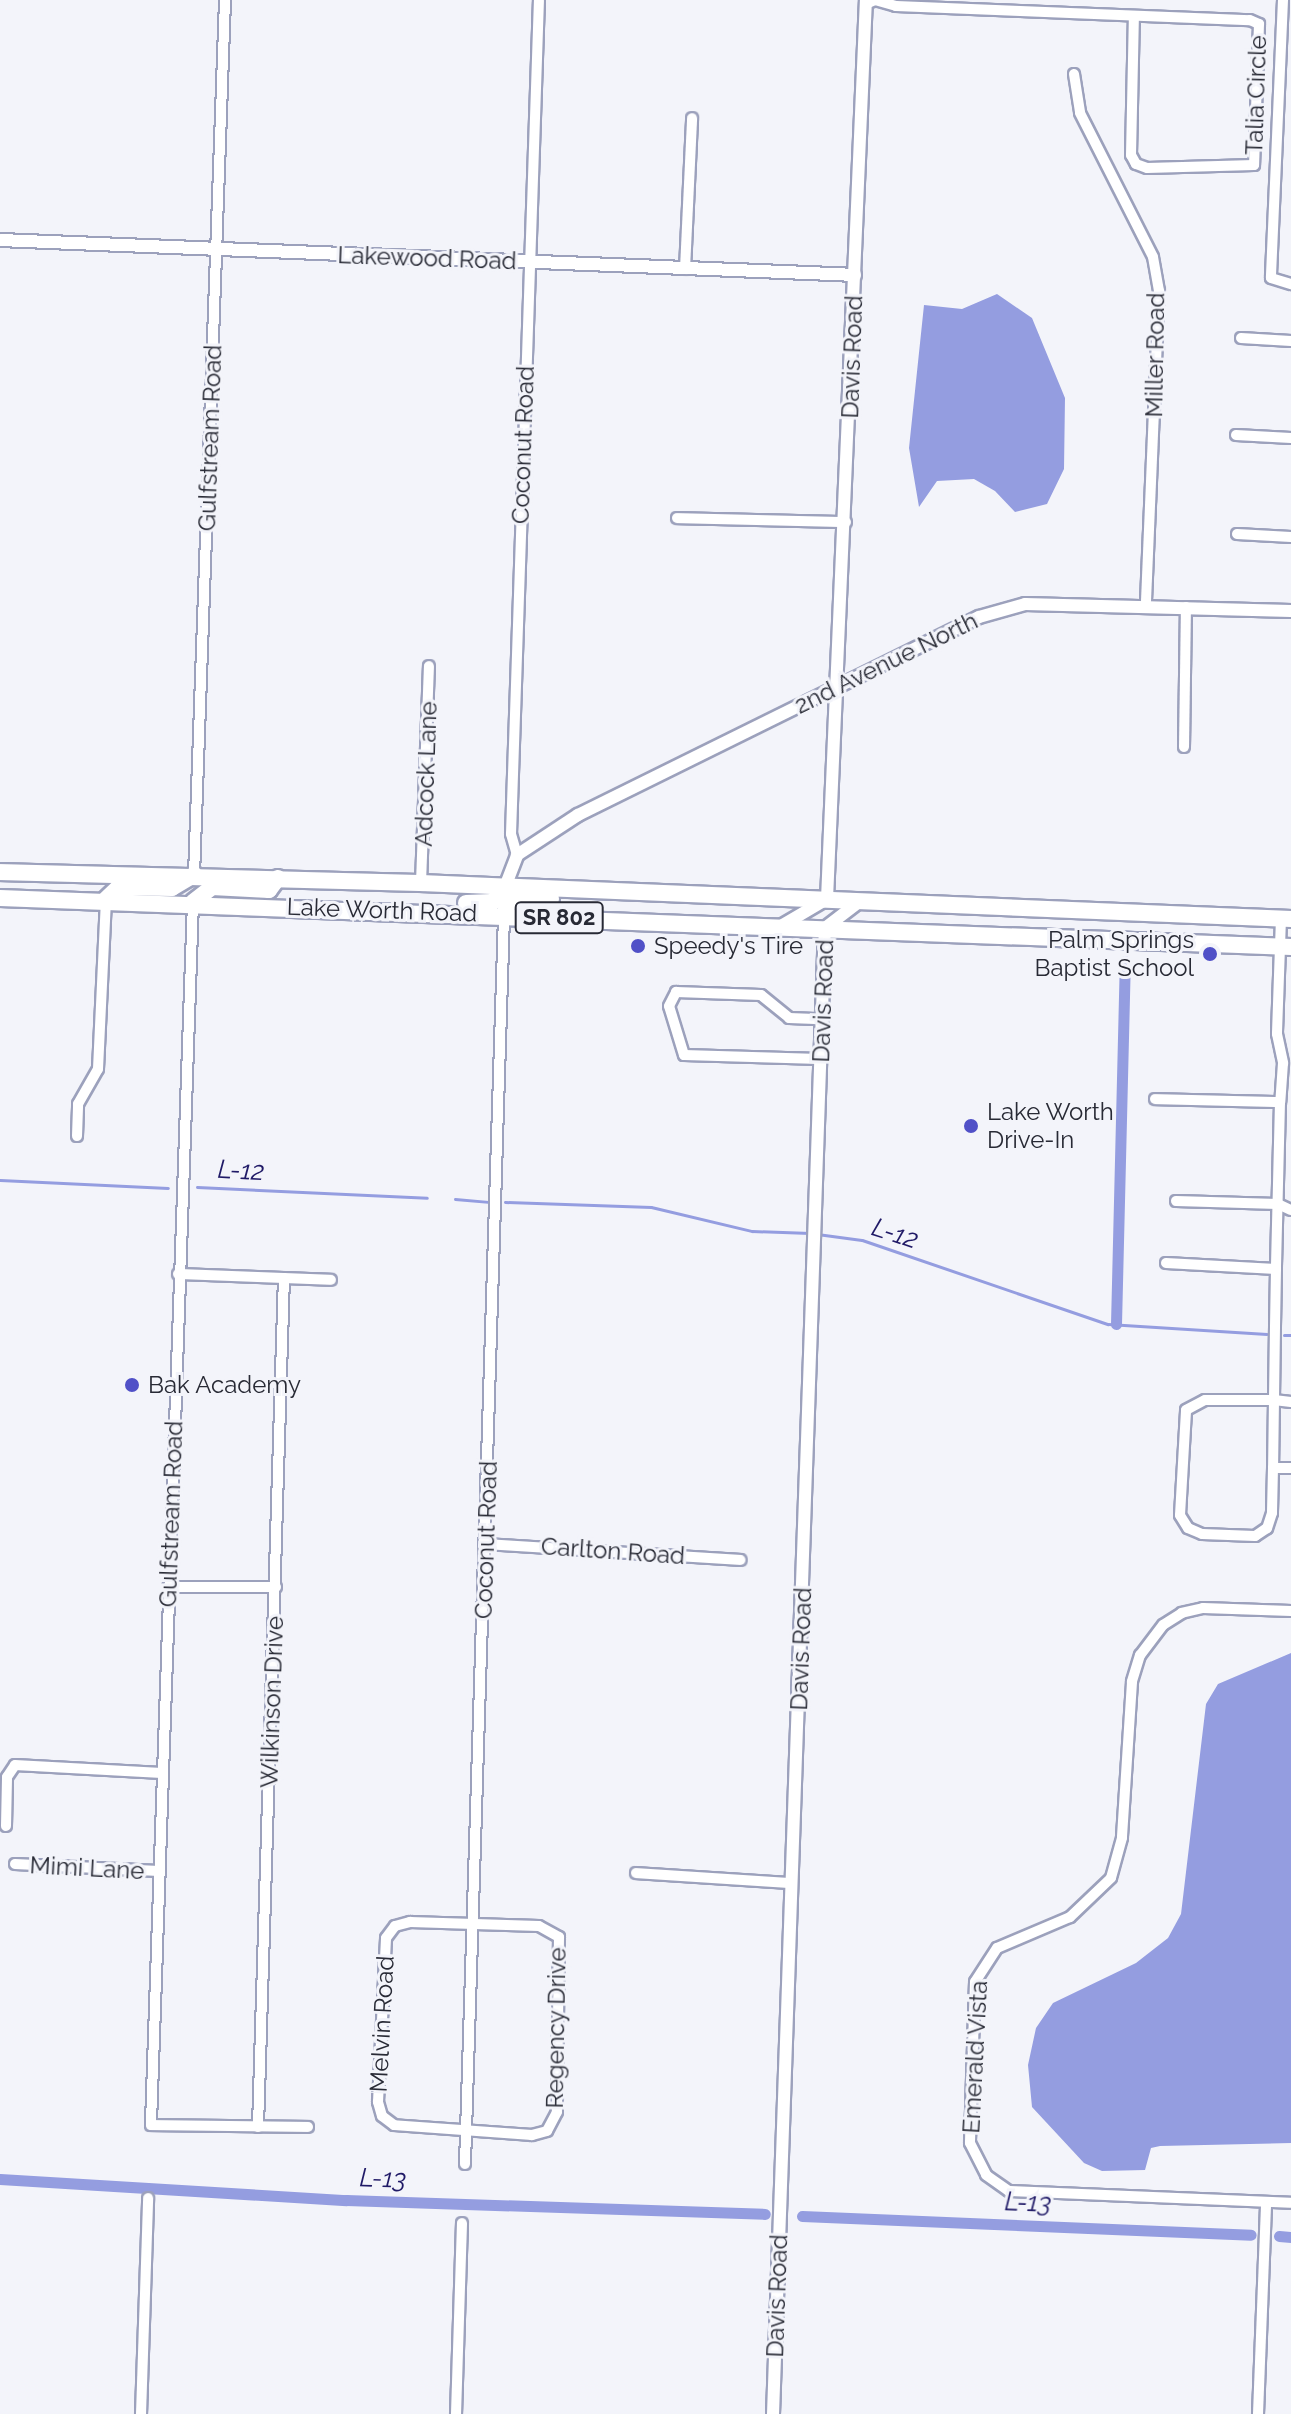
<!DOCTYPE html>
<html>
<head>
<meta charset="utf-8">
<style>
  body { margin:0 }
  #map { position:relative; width:1291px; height:2414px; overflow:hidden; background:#f3f4fa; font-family:Raleway,sans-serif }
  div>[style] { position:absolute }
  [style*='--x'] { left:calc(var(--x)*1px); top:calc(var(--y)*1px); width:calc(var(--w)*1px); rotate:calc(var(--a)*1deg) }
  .water>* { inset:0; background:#949de0 }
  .stream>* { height:3px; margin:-1.5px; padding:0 1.5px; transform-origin:1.5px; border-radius:1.5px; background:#949de0 }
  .canal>* { height:11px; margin:-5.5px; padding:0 5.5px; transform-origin:5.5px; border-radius:5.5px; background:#949de0 }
  .roads { filter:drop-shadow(2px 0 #9ca1bc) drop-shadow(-2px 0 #9ca1bc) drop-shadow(0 2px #9ca1bc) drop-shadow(0 -2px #9ca1bc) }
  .minor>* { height:10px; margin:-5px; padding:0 5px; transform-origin:5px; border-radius:5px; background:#fff }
  .tertiary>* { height:12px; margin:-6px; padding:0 6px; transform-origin:6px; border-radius:6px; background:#fff }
  .primary>* { height:16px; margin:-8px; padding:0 8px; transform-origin:8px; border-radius:8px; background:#fff }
  .dots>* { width:22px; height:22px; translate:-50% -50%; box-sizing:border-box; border:4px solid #f3f4fa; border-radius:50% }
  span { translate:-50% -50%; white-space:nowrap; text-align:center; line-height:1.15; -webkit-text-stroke:6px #f3f4fa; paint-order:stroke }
  .shield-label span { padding:2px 6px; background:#f3f4fa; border:2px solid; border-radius:6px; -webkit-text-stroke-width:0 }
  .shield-label { font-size:22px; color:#282a35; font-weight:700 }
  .street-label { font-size:24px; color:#282a35 }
  .poi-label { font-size:24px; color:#282a35 }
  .right { translate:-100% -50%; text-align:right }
  .left { translate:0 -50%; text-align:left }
  .water-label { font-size:26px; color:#201a67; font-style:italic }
</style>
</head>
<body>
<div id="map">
  <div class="water">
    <i style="clip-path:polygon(997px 294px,1032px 318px,1065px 398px,1064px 469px,1047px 504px,1015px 512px,995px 491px,974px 479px,937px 481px,919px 507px,909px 448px,924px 305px,962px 309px)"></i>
    <i style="clip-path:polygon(1291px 1653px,1291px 2143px,1160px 2146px,1151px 2148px,1145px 2170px,1102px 2171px,1084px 2163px,1032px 2107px,1028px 2065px,1036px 2028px,1053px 2003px,1136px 1963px,1168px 1938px,1181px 1914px,1206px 1704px,1218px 1684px)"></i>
  </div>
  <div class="stream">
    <i style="--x:0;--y:1180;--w:168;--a:2.7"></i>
    <i style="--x:197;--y:1187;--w:230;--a:2.7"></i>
    <i style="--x:455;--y:1199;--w:33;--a:5"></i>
    <i style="--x:505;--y:1202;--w:146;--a:2"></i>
    <i style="--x:651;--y:1207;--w:104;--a:13.4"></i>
    <i style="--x:752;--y:1231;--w:58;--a:2"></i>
    <i style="--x:817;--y:1234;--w:45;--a:7.6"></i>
    <i style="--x:862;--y:1240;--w:260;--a:18.9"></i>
    <i style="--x:1108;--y:1324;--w:159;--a:3.6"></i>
    <i style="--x:1284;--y:1335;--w:7;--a:0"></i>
  </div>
  <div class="canal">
    <i style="--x:1116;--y:1324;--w:363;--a:-88.6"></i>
    <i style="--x:0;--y:2179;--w:347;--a:3.5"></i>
    <i style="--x:346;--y:2200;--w:419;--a:1.9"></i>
    <i style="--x:802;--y:2216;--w:449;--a:2.4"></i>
    <i style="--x:1279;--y:2236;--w:12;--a:5"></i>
  </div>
  <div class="roads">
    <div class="minor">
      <i style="--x:1283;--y:0;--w:278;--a:92.5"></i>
      <i style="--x:1271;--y:278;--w:21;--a:17"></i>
      <i style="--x:866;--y:4;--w:10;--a:-24"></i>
      <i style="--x:875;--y:0;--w:22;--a:16"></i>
      <i style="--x:896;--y:6;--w:354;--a:2.3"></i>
      <i style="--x:1250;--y:20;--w:10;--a:24"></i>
      <i style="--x:1259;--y:24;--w:141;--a:92"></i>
      <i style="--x:1254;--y:165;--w:107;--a:178.4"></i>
      <i style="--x:1147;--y:168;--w:12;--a:-160"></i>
      <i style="--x:1136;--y:164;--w:10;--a:-119"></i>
      <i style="--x:1131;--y:155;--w:139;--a:-88.8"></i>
      <i style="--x:1074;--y:74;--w:39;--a:81"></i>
      <i style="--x:1080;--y:113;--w:161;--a:63.1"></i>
      <i style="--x:1153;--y:257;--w:35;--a:80"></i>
      <i style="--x:1159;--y:291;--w:314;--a:92.4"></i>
      <i style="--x:685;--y:269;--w:151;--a:-87.3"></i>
      <i style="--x:1241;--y:338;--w:50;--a:3.4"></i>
      <i style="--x:1236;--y:435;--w:55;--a:3.1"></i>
      <i style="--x:677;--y:518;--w:169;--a:1.4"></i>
      <i style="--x:1237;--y:534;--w:54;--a:3.2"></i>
      <i style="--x:1184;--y:747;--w:140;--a:-89.2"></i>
      <i style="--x:517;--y:855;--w:22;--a:-106"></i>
      <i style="--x:511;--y:834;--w:834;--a:-88.08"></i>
      <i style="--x:194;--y:875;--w:876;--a:-87.97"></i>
      <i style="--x:421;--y:883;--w:217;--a:-87.9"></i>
      <i style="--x:193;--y:902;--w:1224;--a:91.97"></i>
      <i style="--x:151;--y:2125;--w:157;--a:0.7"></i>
      <i style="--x:1281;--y:918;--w:116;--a:92"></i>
      <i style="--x:1277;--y:1034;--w:30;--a:78"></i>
      <i style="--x:1283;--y:1063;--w:39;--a:94"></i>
      <i style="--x:1280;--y:1102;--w:167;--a:91.4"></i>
      <i style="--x:1276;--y:1269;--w:58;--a:91"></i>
      <i style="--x:1275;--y:1327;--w:73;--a:90.8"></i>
      <i style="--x:1274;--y:1400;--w:68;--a:90.8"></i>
      <i style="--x:1273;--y:1468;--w:45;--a:91.3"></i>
      <i style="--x:1272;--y:1513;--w:16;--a:108"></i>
      <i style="--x:1267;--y:1528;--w:14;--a:146"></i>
      <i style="--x:1255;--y:1536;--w:53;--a:-177.8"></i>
      <i style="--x:1202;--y:1534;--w:15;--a:-157"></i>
      <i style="--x:1188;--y:1528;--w:15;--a:-122"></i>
      <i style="--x:1180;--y:1515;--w:105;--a:-86.7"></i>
      <i style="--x:1186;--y:1410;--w:21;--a:-28"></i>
      <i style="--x:1205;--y:1400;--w:69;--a:0"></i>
      <i style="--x:1274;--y:1400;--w:17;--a:7"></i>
      <i style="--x:820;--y:1059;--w:136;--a:-178.3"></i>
      <i style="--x:684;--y:1055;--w:51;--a:-107"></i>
      <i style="--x:669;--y:1006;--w:16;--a:-63"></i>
      <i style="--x:676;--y:992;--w:85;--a:2"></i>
      <i style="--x:761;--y:995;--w:36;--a:39"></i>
      <i style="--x:789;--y:1018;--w:33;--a:2"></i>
      <i style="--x:1155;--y:1099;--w:125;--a:1.4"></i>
      <i style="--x:77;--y:1136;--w:32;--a:-88"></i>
      <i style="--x:78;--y:1104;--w:40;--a:-60.3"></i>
      <i style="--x:98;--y:1069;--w:170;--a:-87.3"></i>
      <i style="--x:1176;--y:1201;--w:102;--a:1.7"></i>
      <i style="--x:1278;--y:1204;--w:14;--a:25"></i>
      <i style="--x:1166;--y:1263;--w:110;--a:3.1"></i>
      <i style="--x:178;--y:1274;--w:153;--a:2.2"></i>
      <i style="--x:1273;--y:1468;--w:18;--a:0"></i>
      <i style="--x:486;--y:1544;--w:255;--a:3.6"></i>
      <i style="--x:168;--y:1587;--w:108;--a:0"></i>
      <i style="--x:1291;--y:1611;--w:88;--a:-178"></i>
      <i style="--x:1203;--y:1608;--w:22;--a:167"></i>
      <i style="--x:1182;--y:1613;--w:22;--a:148"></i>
      <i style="--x:1163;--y:1625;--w:38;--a:127"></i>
      <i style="--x:1140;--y:1655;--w:28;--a:107"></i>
      <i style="--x:1132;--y:1682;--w:156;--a:93.7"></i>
      <i style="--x:1122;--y:1838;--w:41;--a:105.4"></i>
      <i style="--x:1111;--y:1878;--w:57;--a:136.4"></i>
      <i style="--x:1070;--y:1917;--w:79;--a:157"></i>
      <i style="--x:997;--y:1948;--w:40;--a:122.9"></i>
      <i style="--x:975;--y:1982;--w:161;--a:91.8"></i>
      <i style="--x:970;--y:2143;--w:36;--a:63"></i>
      <i style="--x:986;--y:2175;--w:28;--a:35"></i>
      <i style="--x:1009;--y:2191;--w:282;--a:2.4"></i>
      <i style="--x:6;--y:1826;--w:49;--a:-88.8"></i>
      <i style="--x:7;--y:1777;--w:14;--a:-56"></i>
      <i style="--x:15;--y:1765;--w:147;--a:3.1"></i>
      <i style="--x:15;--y:1864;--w:144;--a:2.8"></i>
      <i style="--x:636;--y:1873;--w:156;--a:3.7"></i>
      <i style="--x:410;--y:1922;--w:129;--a:1.8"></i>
      <i style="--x:539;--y:1926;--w:23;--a:29"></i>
      <i style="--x:559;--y:1937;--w:175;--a:90.7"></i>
      <i style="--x:557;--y:2112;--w:21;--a:118"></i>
      <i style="--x:547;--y:2131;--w:16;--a:165"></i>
      <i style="--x:532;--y:2135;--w:138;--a:-175.9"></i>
      <i style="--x:394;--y:2125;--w:15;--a:-143"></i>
      <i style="--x:382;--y:2116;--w:15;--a:-106"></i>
      <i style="--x:378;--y:2102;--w:164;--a:-87.2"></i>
      <i style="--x:386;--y:1938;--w:15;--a:-53"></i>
      <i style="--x:395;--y:1926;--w:16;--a:-15"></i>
      <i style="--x:258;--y:2127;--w:849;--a:-88.25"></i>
      <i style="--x:465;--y:2164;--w:1250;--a:-88.21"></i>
      <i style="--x:141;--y:2414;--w:216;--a:-88.1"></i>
      <i style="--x:456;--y:2414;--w:191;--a:-88.2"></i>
      <i style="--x:1258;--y:2414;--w:212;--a:-87.8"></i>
    </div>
    <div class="tertiary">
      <i style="--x:0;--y:240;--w:856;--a:2.34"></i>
      <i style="--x:505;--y:887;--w:34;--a:-69"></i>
      <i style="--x:517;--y:855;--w:73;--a:-33.3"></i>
      <i style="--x:578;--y:815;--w:447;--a:-26.3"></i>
      <i style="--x:979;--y:617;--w:48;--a:-15.8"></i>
      <i style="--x:1025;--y:604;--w:266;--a:1.5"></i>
      <i style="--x:781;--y:926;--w:53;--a:-30.4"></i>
      <i style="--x:827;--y:899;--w:900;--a:-87.52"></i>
      <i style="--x:773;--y:2414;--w:1487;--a:-88"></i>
      <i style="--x:825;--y:928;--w:44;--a:-37.6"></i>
    </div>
    <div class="primary">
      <i style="--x:0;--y:872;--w:421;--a:1.5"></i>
      <i style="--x:421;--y:883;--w:871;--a:2.37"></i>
      <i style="--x:0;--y:898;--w:1292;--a:2.17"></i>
      <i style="--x:106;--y:899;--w:18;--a:-43"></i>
      <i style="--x:119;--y:887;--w:53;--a:1.1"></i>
      <i style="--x:172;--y:888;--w:26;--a:-31"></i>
      <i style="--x:193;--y:902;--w:24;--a:-38"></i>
      <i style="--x:212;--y:887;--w:57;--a:3"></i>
      <i style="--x:269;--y:890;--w:15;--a:-53"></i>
      <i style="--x:466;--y:903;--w:27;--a:-2"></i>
      <i style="--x:493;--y:902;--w:19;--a:-51"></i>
      <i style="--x:504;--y:915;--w:15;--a:-70"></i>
      <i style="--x:509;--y:901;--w:7;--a:-16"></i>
      <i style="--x:516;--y:899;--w:35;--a:0"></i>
    </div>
  </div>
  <div class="dots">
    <i style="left:638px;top:946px;background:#5050c7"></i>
    <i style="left:1210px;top:954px;background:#5050c7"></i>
    <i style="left:971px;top:1126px;background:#5050c7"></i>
    <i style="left:132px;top:1385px;background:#5050c7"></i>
  </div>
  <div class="shield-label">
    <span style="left:559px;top:918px">SR 802</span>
  </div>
  <div class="street-label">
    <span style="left:1256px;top:95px;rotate:-88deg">Talia Circle</span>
    <span style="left:427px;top:258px;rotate:2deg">Lakewood Road</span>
    <span style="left:1155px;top:355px;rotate:-89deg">Miller Road</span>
    <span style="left:852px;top:357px;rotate:-88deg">Davis Road</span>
    <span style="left:210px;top:438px;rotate:-88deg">Gulfstream Road</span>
    <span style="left:523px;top:445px;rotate:-88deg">Coconut Road</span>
    <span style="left:886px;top:663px;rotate:-26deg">2nd Avenue North</span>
    <span style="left:426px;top:774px;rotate:-88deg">Adcock Lane</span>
    <span style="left:382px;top:910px;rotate:2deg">Lake Worth Road</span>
    <span style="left:823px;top:1001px;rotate:-88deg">Davis Road</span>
    <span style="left:171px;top:1514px;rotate:-88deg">Gulfstream Road</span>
    <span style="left:486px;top:1540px;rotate:-88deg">Coconut Road</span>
    <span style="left:613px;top:1551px;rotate:4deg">Carlton Road</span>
    <span style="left:801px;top:1649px;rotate:-88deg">Davis Road</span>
    <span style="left:272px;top:1702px;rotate:-88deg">Wilkinson Drive</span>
    <span style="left:87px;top:1868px;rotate:3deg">Mimi Lane</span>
    <span style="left:382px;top:2024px;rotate:-87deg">Melvin Road</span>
    <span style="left:556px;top:2028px;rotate:-89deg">Regency Drive</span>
    <span style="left:975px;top:2057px;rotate:-87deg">Emerald Vista</span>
    <span style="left:777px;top:2296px;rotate:-88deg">Davis Road</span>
  </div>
  <div class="poi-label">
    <span class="right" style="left:1194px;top:954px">Palm Springs<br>Baptist School</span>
    <span class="left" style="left:654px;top:946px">Speedy's Tire</span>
    <span class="left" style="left:987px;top:1126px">Lake Worth<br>Drive-In</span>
    <span class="left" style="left:148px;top:1385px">Bak Academy</span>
  </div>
  <div class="water-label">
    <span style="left:241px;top:1171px;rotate:3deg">L-12</span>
    <span style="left:895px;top:1234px;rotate:18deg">L-12</span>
    <span style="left:383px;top:2179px;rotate:2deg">L-13</span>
    <span style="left:1028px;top:2203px;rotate:2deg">L-13</span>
  </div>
</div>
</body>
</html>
